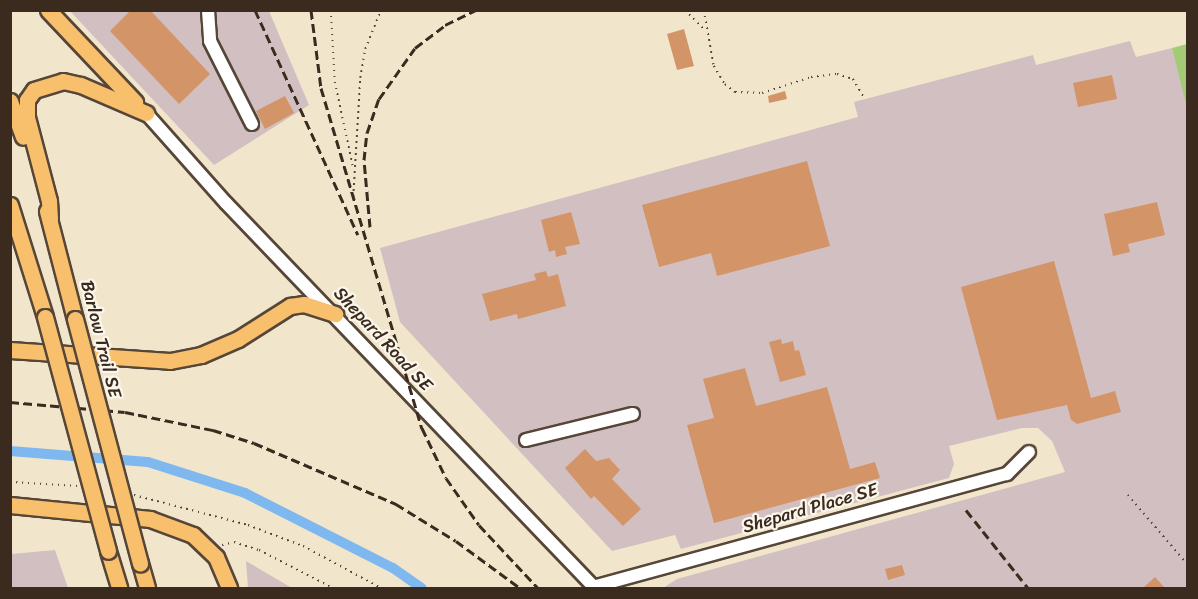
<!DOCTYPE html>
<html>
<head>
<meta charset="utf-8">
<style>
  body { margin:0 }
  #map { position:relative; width:1198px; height:599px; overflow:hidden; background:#f1e6cc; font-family:Sriracha,sans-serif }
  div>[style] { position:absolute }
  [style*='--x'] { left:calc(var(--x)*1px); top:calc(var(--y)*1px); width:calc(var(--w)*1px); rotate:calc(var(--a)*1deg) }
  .industrial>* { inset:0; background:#d2bfc1 }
  .green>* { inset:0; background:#a3cb76 }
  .canal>* { height:10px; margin:-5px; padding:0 5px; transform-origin:5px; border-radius:5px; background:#7fb8ef }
  .building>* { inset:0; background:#d39568 }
  .path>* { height:1.5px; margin-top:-0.75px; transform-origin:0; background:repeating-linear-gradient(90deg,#564638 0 1.5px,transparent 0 6px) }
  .roads { filter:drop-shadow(2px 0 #564638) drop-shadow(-2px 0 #564638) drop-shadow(0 2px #564638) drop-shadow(0 -2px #564638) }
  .minor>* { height:12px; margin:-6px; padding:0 6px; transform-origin:6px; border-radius:6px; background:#fff }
  .major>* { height:15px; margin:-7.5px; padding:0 7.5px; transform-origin:7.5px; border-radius:7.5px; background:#f8bf6c }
  .rail>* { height:3px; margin-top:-1.5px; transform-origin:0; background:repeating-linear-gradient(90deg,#3b2a1e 0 9px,transparent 0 13.5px) }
  .bridges { filter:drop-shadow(2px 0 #564638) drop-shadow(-2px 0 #564638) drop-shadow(0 2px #564638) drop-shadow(0 -2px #564638) }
  .major-bridge>* { height:15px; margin:-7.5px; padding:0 7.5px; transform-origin:7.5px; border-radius:7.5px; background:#f8bf6c }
  span { translate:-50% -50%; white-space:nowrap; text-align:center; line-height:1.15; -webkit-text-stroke:4.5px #fbf7ec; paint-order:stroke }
  .street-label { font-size:18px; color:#3b2a1e }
  .frame { position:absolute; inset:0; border:12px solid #3b2a1e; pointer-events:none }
</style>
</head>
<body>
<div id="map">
  <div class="industrial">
    <i style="clip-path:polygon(70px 11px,269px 11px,309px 105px,214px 165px)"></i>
    <i style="clip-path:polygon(1130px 41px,1136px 57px,1172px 48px,1188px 108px,1187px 588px,663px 588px,677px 579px,1065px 472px,1052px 441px,1038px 428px,1022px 428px,949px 446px,954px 464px,949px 478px,681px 549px,675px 535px,612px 551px,400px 322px,380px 248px,858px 117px,854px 102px,1033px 55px,1036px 65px)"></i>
    <i style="clip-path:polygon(55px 550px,68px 588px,11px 588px,11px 554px)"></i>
    <i style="clip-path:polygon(246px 561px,292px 588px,248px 588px)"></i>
  </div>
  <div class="green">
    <i style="clip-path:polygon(1187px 44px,1188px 44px,1187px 108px,1172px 48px)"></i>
  </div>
  <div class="canal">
    <i style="--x:10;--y:451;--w:138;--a:4.6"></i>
    <i style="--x:148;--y:462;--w:102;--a:17.7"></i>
    <i style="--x:245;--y:493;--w:166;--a:26.9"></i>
    <i style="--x:393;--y:568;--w:35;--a:35"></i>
  </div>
  <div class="building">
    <i style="clip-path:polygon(131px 10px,150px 10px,210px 74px,179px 104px,110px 31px)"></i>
    <i style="clip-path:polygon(684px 29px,694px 66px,677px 70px,667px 34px)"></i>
    <i style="clip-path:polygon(1112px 75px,1117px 99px,1078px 107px,1073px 83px)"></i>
    <i style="clip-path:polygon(785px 91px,787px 99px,769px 103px,768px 96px)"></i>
    <i style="clip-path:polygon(285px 96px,294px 113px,265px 129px,256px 111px)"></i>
    <i style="clip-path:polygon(807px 161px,830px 246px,717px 276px,711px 253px,659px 267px,642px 205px)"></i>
    <i style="clip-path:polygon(1157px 202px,1165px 235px,1128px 244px,1130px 252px,1113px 256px,1104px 214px)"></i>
    <i style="clip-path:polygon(571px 212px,580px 244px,565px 247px,567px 254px,556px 257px,555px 250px,549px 252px,541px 220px)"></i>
    <i style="clip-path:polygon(1054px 261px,1091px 398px,1115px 391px,1121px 412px,1077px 424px,1071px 420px,1067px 405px,997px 420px,961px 287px)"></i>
    <i style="clip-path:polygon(546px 271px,548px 277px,558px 274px,566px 306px,518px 319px,517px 314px,490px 321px,482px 294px,536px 280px,534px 274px)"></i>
    <i style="clip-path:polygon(781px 339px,782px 344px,793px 341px,795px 351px,799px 350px,806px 375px,780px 382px,769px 342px)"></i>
    <i style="clip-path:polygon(745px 368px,756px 406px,827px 387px,850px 469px,875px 462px,880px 478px,714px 523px,687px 425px,714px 418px,703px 379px)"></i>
    <i style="clip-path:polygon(585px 449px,596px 461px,609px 458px,620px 470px,612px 479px,641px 509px,623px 526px,594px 496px,591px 499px,565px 468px)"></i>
    <i style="clip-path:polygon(902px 565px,905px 575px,888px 580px,885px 569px)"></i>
    <i style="clip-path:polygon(1155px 577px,1165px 588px,1143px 588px)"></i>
  </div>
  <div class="path">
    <i style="--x:331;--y:10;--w:72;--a:86.8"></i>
    <i style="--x:335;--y:82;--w:86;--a:77.9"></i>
    <i style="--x:685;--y:10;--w:30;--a:45"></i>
    <i style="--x:704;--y:10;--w:57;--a:79.9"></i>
    <i style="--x:714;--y:66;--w:21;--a:59"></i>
    <i style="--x:725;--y:84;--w:13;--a:39"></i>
    <i style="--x:735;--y:92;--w:27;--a:2"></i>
    <i style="--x:762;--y:93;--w:52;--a:-18.1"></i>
    <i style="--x:811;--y:77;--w:26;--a:-7"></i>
    <i style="--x:837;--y:74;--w:17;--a:17"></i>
    <i style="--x:853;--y:79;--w:23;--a:59"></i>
    <i style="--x:1054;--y:10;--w:3;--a:45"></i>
    <i style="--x:353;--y:197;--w:119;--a:-86.6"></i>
    <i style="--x:360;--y:78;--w:29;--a:-80"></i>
    <i style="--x:365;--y:49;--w:42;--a:-67.7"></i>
    <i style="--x:10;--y:482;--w:69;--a:3.3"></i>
    <i style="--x:134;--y:495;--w:118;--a:14.7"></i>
    <i style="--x:248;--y:525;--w:59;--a:20.9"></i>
    <i style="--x:303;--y:546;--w:89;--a:28.3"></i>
    <i style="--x:1128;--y:495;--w:92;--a:49.4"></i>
    <i style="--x:222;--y:545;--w:12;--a:-14"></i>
    <i style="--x:234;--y:542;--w:26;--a:18"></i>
    <i style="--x:259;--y:550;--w:83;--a:27.2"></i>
  </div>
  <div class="roads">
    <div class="minor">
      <i style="--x:208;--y:10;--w:31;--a:86"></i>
      <i style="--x:210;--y:41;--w:93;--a:63.2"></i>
      <i style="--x:146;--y:113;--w:120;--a:48.4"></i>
      <i style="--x:226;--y:203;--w:533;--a:46.22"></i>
      <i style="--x:526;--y:440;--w:110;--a:-13.7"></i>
      <i style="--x:593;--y:587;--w:429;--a:-15.3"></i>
      <i style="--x:1007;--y:474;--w:31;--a:-45"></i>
    </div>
    <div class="major">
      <i style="--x:48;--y:10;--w:127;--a:46.6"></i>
      <i style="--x:10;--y:101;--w:38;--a:70"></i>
      <i style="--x:10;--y:205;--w:117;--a:72.6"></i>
      <i style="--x:47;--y:211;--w:112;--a:75.5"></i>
      <i style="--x:50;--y:219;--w:18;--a:-93"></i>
      <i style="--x:49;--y:201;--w:87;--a:-104.7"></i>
      <i style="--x:27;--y:117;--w:17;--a:-90"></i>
      <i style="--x:27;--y:100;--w:12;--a:-55"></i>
      <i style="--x:34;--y:90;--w:30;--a:-17"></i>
      <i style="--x:63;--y:81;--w:18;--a:13"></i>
      <i style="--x:81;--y:85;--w:71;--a:23.3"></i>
      <i style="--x:10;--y:350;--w:160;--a:3.9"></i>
      <i style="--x:170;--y:361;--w:32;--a:-11"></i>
      <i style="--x:201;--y:355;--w:40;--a:-23.4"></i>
      <i style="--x:238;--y:339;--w:62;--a:-32.4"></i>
      <i style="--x:290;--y:306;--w:14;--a:-8"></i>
      <i style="--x:304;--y:304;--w:33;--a:18"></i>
      <i style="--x:10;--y:505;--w:141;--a:5.7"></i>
      <i style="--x:150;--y:519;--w:46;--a:20.4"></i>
      <i style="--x:193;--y:535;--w:32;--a:44"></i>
      <i style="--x:216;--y:557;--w:34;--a:67"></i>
      <i style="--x:108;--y:551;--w:39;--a:73"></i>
      <i style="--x:140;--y:563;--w:26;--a:74"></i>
    </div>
  </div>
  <div class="rail">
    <i style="--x:255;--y:10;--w:247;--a:65.4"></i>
    <i style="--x:311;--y:10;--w:79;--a:82.7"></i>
    <i style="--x:321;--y:88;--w:355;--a:73.5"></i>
    <i style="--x:422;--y:428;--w:55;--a:64.4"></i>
    <i style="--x:446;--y:478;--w:57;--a:54.9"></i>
    <i style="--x:479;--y:525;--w:86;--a:46.9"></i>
    <i style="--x:370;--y:227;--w:67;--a:-95.1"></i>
    <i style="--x:364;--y:160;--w:27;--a:-84"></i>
    <i style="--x:367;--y:133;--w:36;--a:-71"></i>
    <i style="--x:379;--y:99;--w:62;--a:-54.8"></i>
    <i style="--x:415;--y:48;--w:38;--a:-37"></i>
    <i style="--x:445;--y:25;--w:34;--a:-26"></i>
    <i style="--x:10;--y:402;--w:115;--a:5"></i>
    <i style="--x:125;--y:412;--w:90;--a:11.6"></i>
    <i style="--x:213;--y:430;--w:43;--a:17.6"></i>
    <i style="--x:254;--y:443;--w:155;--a:23.2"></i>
    <i style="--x:396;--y:504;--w:70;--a:31.7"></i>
    <i style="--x:456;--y:541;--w:79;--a:36.3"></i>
    <i style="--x:966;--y:510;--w:100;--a:51.5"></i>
  </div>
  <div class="bridges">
    <div class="major-bridge">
      <i style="--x:45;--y:317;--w:242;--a:74.9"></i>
      <i style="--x:75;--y:319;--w:253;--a:75.1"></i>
    </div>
  </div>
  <div class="street-label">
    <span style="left:101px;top:339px;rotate:76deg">Barlow Trail SE</span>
    <span style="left:383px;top:339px;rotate:47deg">Shepard Road SE</span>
    <span style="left:810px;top:508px;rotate:-16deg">Shepard Place SE</span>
  </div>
  <div class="frame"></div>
</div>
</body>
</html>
